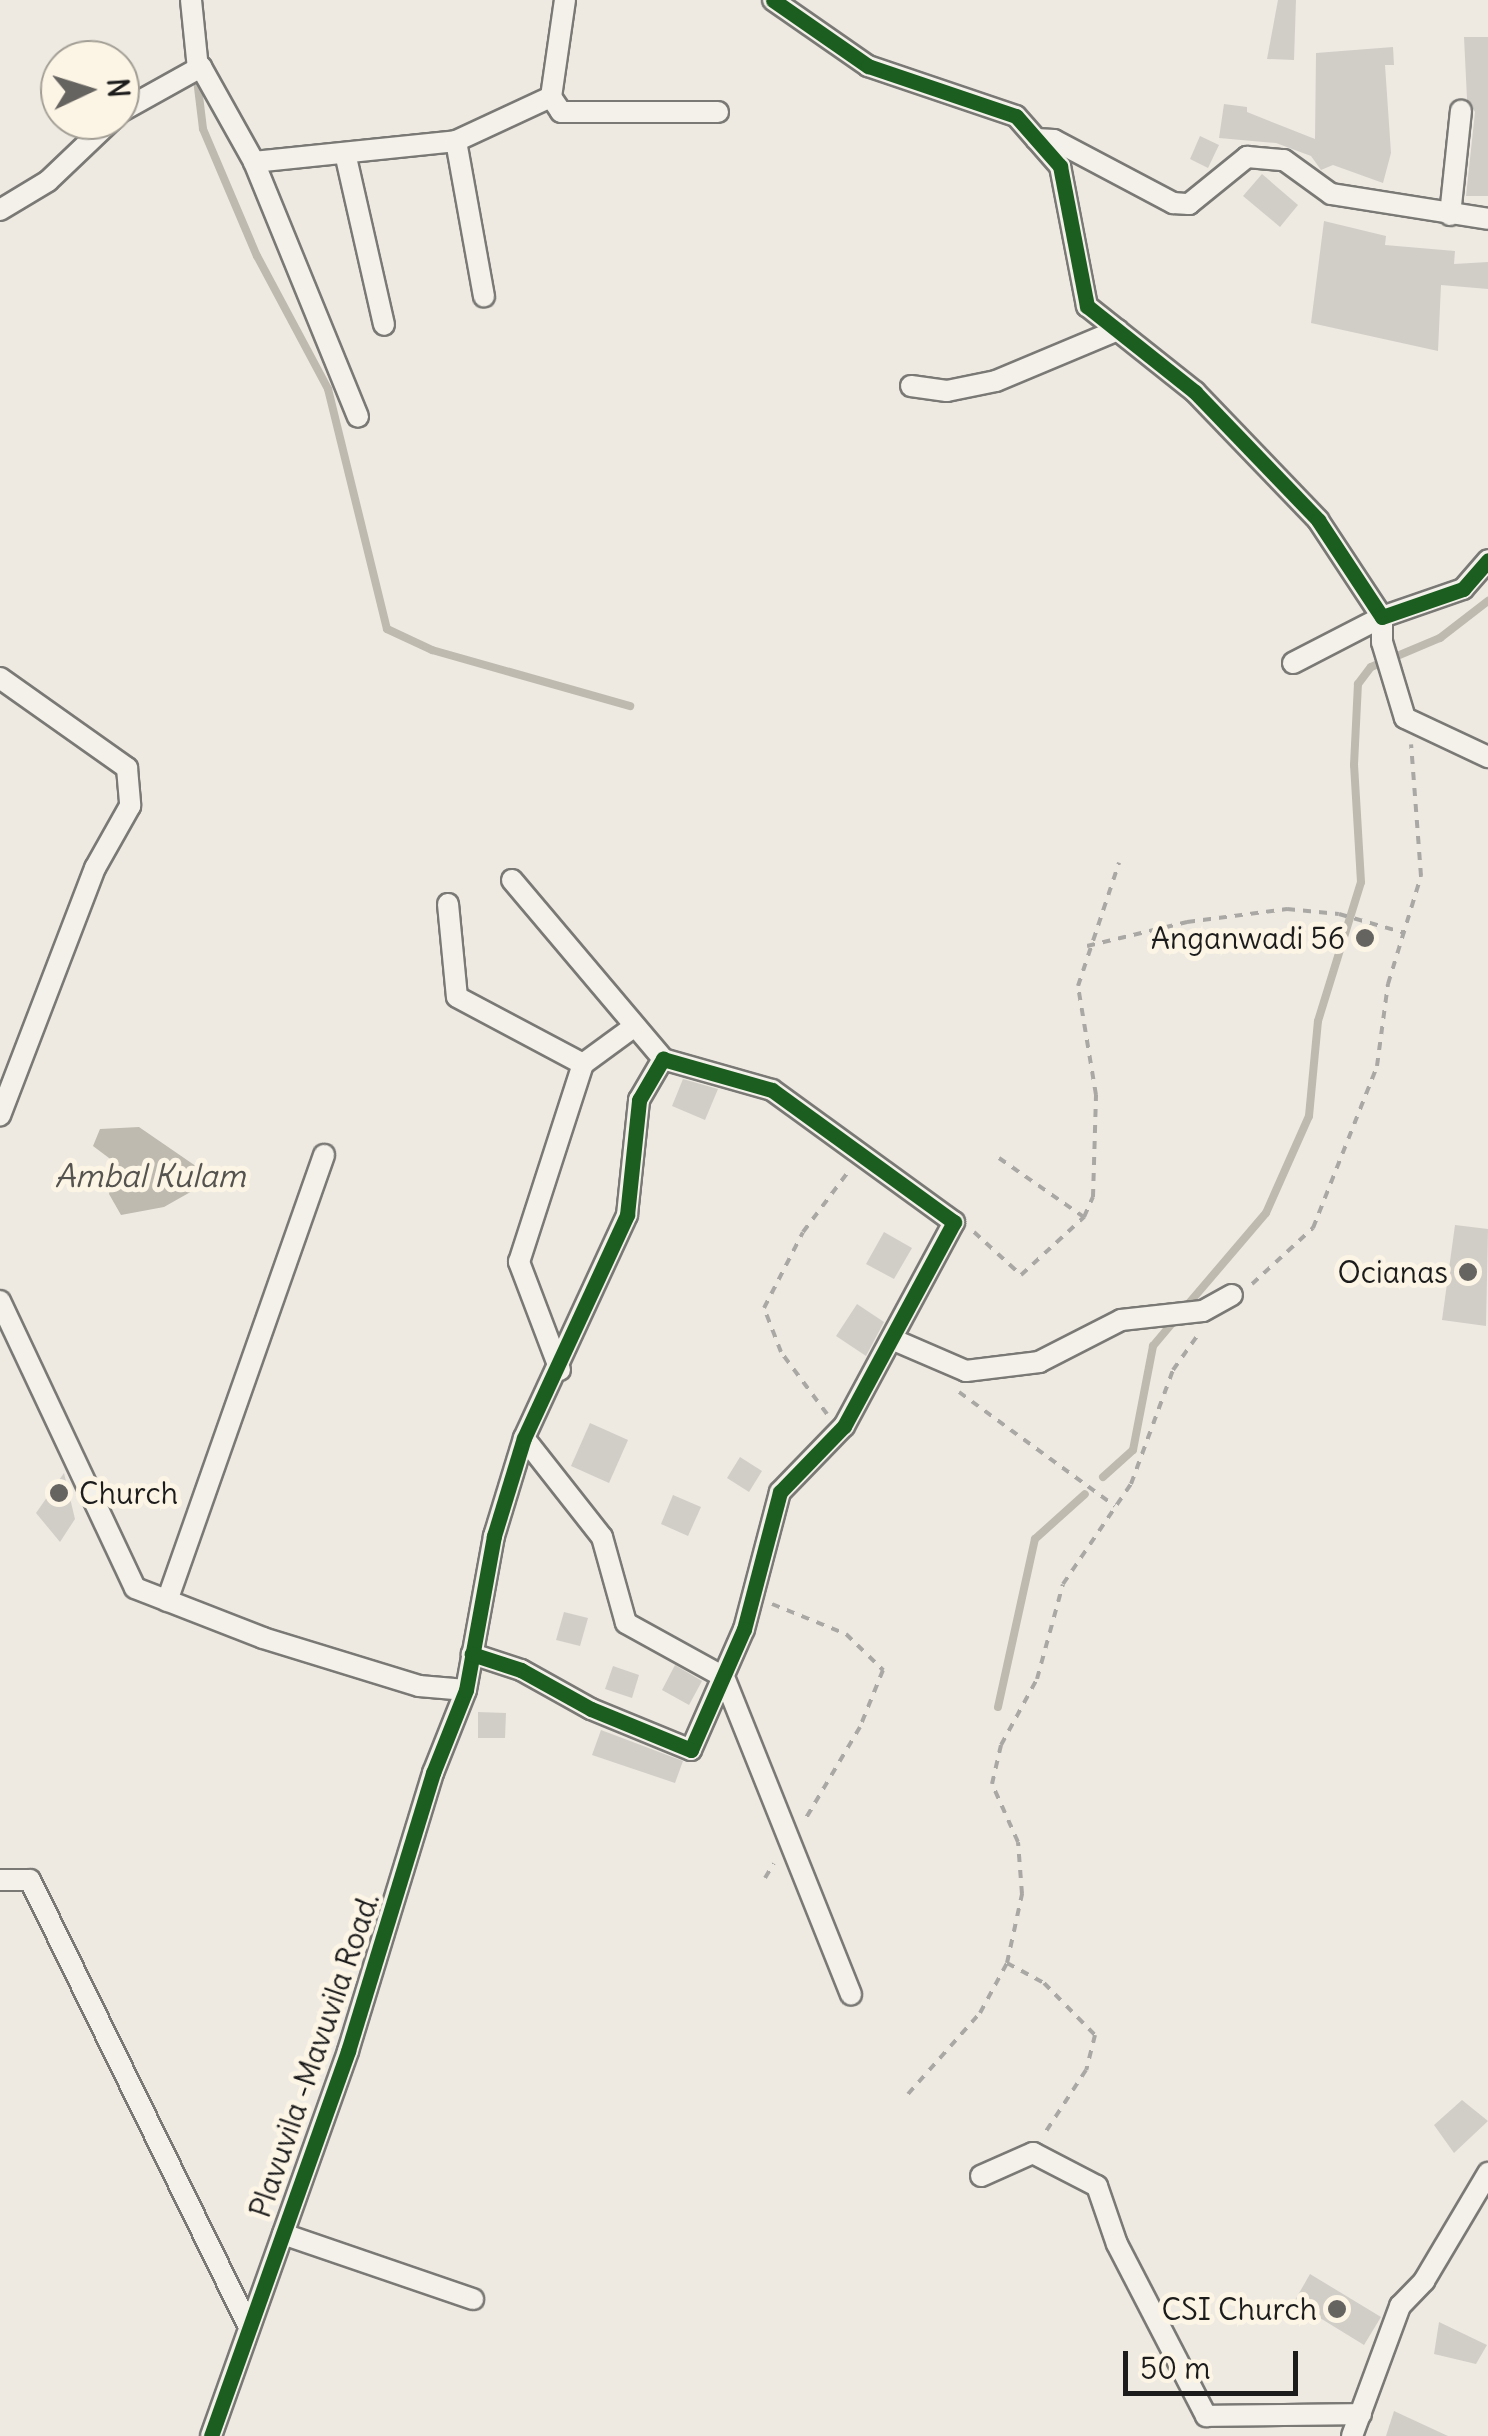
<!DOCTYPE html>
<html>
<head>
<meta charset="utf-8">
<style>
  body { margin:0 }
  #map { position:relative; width:1488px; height:2436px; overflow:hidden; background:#eeeae2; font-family:Delius,sans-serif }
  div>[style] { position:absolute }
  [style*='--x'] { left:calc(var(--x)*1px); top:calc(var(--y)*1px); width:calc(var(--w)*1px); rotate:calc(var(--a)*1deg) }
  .water>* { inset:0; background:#bebab0 }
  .stream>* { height:8px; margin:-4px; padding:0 4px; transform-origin:4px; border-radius:4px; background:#bebab0 }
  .building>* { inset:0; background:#d1cec8 }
  .path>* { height:4px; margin-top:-2px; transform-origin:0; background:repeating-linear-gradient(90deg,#aaa8a4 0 8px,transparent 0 16px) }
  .roads { filter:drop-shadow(2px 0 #7a7975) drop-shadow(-2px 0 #7a7975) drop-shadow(0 2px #7a7975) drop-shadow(0 -2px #7a7975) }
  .street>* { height:20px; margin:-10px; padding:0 10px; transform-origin:10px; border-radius:10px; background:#f4f1ea }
  .cycleway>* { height:15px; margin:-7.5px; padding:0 7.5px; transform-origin:7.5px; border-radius:7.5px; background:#1b5e20 }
  .dots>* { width:28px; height:28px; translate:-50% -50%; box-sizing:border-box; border:5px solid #fcf5e5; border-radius:50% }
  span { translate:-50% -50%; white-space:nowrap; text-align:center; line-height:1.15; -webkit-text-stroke:10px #fcf5e5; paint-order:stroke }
  .poi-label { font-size:30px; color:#1c1c1c }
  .right { translate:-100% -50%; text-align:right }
  .left { translate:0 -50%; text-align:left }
  .street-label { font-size:30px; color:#1c1c1c }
  .water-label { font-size:32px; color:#55534f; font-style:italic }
  .north { position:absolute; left:40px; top:40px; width:100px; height:100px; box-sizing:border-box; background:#fcf5e5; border:2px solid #a29e95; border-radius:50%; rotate:86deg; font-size:28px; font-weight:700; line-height:40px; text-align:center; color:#1c1c1c }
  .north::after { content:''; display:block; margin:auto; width:35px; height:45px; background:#666461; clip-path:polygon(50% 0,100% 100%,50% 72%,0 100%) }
  .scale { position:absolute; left:1123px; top:2351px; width:175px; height:45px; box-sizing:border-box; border:5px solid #1c1c1c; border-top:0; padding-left:12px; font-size:30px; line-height:35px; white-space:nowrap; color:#1c1c1c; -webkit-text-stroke:8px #fcf5e5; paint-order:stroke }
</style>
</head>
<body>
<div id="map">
  <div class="water">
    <i style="clip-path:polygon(139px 1127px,203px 1171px,194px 1190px,164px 1207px,121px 1215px,109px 1194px,117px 1164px,93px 1146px,100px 1129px)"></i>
  </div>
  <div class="stream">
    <i style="--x:196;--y:71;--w:58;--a:83.1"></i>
    <i style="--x:203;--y:129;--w:138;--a:67"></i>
    <i style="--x:257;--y:256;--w:151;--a:61.9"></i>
    <i style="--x:328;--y:389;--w:247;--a:76.2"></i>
    <i style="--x:387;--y:629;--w:50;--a:25"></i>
    <i style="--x:432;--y:650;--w:206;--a:15.8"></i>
    <i style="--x:1184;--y:1309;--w:126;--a:-49.5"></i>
    <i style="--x:1266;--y:1213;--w:106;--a:-66.1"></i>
    <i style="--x:1309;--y:1116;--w:95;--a:-84.6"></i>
    <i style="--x:1318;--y:1021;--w:145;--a:-72.8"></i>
    <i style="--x:1361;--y:882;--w:117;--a:-93.4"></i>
    <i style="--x:1354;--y:765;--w:81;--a:-87.2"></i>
    <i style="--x:1358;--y:684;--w:21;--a:-53"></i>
    <i style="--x:1371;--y:667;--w:75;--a:-22.8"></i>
    <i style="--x:1440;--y:638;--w:61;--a:-37.6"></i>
    <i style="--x:1103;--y:1477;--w:40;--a:-42"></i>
    <i style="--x:1133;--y:1450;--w:106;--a:-79.1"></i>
    <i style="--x:1153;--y:1346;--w:34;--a:-50"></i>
    <i style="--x:998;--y:1707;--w:172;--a:-77.6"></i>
    <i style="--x:1035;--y:1539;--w:67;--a:-42"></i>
  </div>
  <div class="building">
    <i style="clip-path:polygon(1278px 0,1296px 0,1294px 60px,1267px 59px)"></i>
    <i style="clip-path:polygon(1464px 37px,1488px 37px,1488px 196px,1466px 196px,1475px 112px,1467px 99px)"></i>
    <i style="clip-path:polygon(1393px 47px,1394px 65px,1385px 65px,1391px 153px,1383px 183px,1333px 165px,1321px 170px,1311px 156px,1276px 143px,1219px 138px,1224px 104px,1247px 107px,1247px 112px,1315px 139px,1316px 53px)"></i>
    <i style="clip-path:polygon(1200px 136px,1219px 145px,1208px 168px,1190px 159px)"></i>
    <i style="clip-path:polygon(1262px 174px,1298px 205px,1280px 227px,1243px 196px)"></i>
    <i style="clip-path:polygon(1324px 221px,1386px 236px,1385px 245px,1455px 251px,1454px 264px,1488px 262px,1488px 289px,1441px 285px,1438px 351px,1311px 323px)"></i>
    <i style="clip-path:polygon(683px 1079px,718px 1089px,705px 1120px,672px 1106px)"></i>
    <i style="clip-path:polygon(1455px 1225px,1488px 1229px,1486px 1326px,1442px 1320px)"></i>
    <i style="clip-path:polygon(884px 1232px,912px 1248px,894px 1279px,866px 1264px)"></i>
    <i style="clip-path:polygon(857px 1304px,884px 1322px,866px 1356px,836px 1336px)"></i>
    <i style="clip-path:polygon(590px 1423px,628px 1440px,609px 1483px,571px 1466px)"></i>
    <i style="clip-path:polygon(740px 1457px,762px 1471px,749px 1492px,727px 1478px)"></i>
    <i style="clip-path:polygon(64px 1473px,75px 1519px,60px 1542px,36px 1513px)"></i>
    <i style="clip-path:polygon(673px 1495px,701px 1507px,688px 1536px,661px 1524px)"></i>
    <i style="clip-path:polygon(564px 1612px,588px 1618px,580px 1646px,556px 1640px)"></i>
    <i style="clip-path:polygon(675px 1665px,702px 1681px,689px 1705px,662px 1690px)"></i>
    <i style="clip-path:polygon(613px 1666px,639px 1675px,632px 1698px,605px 1689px)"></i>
    <i style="clip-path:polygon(478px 1712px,506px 1713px,505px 1738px,478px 1738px)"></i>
    <i style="clip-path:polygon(601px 1730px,683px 1761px,675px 1783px,592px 1755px)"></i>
    <i style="clip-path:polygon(1462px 2100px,1488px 2121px,1454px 2153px,1434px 2125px)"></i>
    <i style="clip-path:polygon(1310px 2274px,1381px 2317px,1364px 2345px,1294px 2302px)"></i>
    <i style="clip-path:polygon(1439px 2322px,1487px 2345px,1476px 2364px,1434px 2354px)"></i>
    <i style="clip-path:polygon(1394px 2411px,1448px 2436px,1386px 2436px)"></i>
  </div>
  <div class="path">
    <i style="--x:1087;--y:946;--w:103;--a:-13.5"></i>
    <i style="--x:1187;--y:922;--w:101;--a:-7.4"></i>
    <i style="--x:1287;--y:909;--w:52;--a:5.5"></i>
    <i style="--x:1339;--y:914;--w:69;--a:16.1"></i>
    <i style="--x:999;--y:1158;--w:103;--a:34.8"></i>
    <i style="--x:974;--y:1232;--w:64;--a:42.5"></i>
    <i style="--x:1021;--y:1275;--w:86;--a:-42.6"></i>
    <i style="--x:1084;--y:1217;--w:22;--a:-66"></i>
    <i style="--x:1093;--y:1197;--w:102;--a:-88.3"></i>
    <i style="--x:1096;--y:1095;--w:110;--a:-99.4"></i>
    <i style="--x:1078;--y:986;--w:130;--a:-71.6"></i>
    <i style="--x:1252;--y:1284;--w:83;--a:-42.6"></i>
    <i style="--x:1313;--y:1228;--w:174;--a:-68.4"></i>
    <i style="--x:1377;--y:1066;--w:83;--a:-82.4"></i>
    <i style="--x:1388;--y:984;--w:113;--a:-73"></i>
    <i style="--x:1421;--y:876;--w:132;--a:-94.3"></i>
    <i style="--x:959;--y:1392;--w:193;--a:36.2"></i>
    <i style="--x:827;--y:1414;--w:77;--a:-126.6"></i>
    <i style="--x:781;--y:1352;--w:47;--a:-111.1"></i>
    <i style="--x:764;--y:1308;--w:85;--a:-62.8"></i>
    <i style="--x:803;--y:1232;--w:75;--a:-53.1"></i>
    <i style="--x:772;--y:1604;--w:80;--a:22.1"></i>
    <i style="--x:846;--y:1634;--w:52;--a:44.2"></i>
    <i style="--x:883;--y:1670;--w:61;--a:112"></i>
    <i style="--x:860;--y:1727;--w:106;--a:120.7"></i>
    <i style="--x:765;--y:1878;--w:17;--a:-59"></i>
    <i style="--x:1007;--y:1963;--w:42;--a:28.4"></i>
    <i style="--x:1044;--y:1983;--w:73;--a:45.6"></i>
    <i style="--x:1095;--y:2035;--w:36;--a:104"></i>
    <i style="--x:1086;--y:2070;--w:79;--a:123.1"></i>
    <i style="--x:908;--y:2094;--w:108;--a:-48.4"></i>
    <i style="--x:980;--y:2013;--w:57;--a:-61.6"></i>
    <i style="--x:1007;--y:1963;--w:71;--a:-77.7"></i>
    <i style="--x:1022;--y:1894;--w:52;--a:-94.4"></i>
    <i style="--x:1018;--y:1842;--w:64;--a:-114.1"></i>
    <i style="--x:992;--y:1784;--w:40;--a:-77"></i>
    <i style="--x:1001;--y:1745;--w:75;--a:-61.4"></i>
    <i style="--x:1037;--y:1679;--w:98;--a:-74.7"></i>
    <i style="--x:1063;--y:1584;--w:121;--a:-55.8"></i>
    <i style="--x:1131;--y:1484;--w:121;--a:-69.8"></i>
    <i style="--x:1173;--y:1370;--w:47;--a:-54.6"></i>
  </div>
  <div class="roads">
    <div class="street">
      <i style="--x:191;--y:0;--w:69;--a:84.2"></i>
      <i style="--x:773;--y:0;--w:116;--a:34.8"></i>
      <i style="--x:868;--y:66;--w:156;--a:18.7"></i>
      <i style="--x:1016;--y:116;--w:67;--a:48.7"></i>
      <i style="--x:1060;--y:166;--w:143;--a:79.1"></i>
      <i style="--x:1087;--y:306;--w:138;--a:38.5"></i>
      <i style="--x:1195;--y:392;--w:178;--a:46.1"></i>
      <i style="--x:1318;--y:520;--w:116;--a:56.6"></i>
      <i style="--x:1382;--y:617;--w:86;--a:-19.1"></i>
      <i style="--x:1463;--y:589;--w:38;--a:-49"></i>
      <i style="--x:551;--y:97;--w:18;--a:56"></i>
      <i style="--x:561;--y:112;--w:157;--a:0"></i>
      <i style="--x:120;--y:112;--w:93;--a:-29.1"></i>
      <i style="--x:201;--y:67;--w:109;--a:60.8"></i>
      <i style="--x:254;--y:162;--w:203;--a:-5.9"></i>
      <i style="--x:456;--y:141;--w:105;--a:-24.9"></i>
      <i style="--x:551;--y:97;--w:98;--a:-81.8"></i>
      <i style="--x:1036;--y:139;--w:18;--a:3"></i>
      <i style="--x:1054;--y:140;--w:135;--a:27.9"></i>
      <i style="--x:1173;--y:203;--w:16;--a:4"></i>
      <i style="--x:1189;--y:204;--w:75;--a:-39"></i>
      <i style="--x:1247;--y:157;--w:37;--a:5"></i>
      <i style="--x:1284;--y:160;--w:58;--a:35.9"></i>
      <i style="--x:1331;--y:194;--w:159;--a:9"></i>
      <i style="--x:456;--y:141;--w:158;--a:79.8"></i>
      <i style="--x:345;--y:153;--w:176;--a:77.2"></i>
      <i style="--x:254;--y:162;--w:275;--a:67.8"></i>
      <i style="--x:0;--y:210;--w:56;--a:-31.1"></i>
      <i style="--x:48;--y:181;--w:88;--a:-43.6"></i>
      <i style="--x:1450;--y:215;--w:105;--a:-84"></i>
      <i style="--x:911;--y:386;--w:36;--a:8"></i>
      <i style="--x:947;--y:391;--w:50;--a:-11.5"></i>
      <i style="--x:996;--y:381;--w:132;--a:-22.7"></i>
      <i style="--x:1293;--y:663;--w:100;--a:-27.3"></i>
      <i style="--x:1382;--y:617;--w:25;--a:90"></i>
      <i style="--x:1382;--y:642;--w:79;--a:73.2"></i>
      <i style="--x:1405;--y:718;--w:92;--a:25.2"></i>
      <i style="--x:0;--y:678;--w:156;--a:35.3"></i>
      <i style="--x:127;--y:768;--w:38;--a:85"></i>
      <i style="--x:130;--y:806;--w:71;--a:119.4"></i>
      <i style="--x:95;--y:868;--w:265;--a:111"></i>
      <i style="--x:512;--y:880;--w:234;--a:49.8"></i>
      <i style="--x:448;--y:904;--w:93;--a:84.5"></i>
      <i style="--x:457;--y:997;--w:143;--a:28"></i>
      <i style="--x:0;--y:1301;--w:317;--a:64.8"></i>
      <i style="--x:135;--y:1588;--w:137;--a:21.3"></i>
      <i style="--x:263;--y:1638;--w:163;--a:17.1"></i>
      <i style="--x:419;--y:1686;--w:47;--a:4.9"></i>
      <i style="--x:894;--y:1340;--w:78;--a:23.3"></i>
      <i style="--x:966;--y:1371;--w:74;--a:-7"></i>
      <i style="--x:1039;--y:1362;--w:92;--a:-27.1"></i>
      <i style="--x:1121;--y:1320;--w:82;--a:-6.3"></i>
      <i style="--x:1203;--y:1311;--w:33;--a:-29"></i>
      <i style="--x:560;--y:1370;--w:116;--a:-110.8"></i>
      <i style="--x:519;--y:1262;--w:208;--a:-72.1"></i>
      <i style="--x:583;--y:1064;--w:64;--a:-36.2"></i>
      <i style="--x:524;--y:1438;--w:126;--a:51.8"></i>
      <i style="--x:602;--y:1537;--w:89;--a:74.4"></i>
      <i style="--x:626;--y:1623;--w:112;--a:28.9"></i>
      <i style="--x:724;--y:1677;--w:342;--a:68.2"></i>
      <i style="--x:167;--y:1601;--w:473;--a:-70.6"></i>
      <i style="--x:0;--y:1880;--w:30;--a:0"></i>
      <i style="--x:30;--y:1880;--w:498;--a:63.9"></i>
      <i style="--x:981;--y:2176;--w:57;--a:-23.9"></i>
      <i style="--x:1033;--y:2153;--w:72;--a:27.3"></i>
      <i style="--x:1097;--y:2186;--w:61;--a:71"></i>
      <i style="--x:1117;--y:2244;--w:194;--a:62.6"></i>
      <i style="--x:1206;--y:2416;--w:155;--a:-0.7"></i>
      <i style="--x:283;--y:2234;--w:201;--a:18.9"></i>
      <i style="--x:211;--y:2436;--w:409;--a:-70.4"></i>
      <i style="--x:348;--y:2051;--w:291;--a:-73"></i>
      <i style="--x:433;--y:1773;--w:89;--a:-68.3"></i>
      <i style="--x:466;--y:1690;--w:157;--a:-79.7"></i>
      <i style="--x:494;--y:1536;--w:102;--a:-73"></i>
      <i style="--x:524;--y:1438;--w:246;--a:-65.2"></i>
      <i style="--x:627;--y:1215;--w:116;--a:-84"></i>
      <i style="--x:639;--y:1100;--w:48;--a:-59.7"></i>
      <i style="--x:663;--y:1059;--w:113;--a:15.9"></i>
      <i style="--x:772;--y:1090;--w:225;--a:36"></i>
      <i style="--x:954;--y:1222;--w:232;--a:118.3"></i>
      <i style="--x:844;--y:1426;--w:92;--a:134.1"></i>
      <i style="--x:780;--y:1492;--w:142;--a:104.7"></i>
      <i style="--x:744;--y:1629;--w:132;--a:113.7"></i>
      <i style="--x:691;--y:1750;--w:108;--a:-157.7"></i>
      <i style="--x:591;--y:1709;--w:80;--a:-150.9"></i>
      <i style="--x:521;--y:1670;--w:52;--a:-161.9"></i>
      <i style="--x:1352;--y:2436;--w:139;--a:-69.7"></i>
      <i style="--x:1400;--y:2306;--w:35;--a:-46"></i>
      <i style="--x:1424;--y:2281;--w:126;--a:-59.3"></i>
    </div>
  </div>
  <div class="cycleway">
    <i style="--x:773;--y:0;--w:116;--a:34.8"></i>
    <i style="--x:868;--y:66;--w:156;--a:18.7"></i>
    <i style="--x:1016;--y:116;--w:67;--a:48.7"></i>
    <i style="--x:1060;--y:166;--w:143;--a:79.1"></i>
    <i style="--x:1087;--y:306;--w:138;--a:38.5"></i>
    <i style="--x:1195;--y:392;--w:178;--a:46.1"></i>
    <i style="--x:1318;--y:520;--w:116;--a:56.6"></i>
    <i style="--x:1382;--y:617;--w:86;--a:-19.1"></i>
    <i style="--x:1463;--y:589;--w:38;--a:-49"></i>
    <i style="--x:211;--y:2436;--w:409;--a:-70.4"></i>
    <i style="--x:348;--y:2051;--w:291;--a:-73"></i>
    <i style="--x:433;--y:1773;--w:89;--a:-68.3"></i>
    <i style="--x:466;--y:1690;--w:157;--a:-79.7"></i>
    <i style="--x:494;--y:1536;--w:102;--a:-73"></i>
    <i style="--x:524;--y:1438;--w:246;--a:-65.2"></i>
    <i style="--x:627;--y:1215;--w:116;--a:-84"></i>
    <i style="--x:639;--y:1100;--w:48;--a:-59.7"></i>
    <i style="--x:663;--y:1059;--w:113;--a:15.9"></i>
    <i style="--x:772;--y:1090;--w:225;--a:36"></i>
    <i style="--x:954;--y:1222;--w:232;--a:118.3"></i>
    <i style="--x:844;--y:1426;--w:92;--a:134.1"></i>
    <i style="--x:780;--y:1492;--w:142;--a:104.7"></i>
    <i style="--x:744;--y:1629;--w:132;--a:113.7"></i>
    <i style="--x:691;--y:1750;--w:108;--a:-157.7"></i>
    <i style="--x:591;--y:1709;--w:80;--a:-150.9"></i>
    <i style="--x:521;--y:1670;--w:52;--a:-161.9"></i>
  </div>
  <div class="dots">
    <i style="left:1365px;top:938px;background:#666461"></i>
    <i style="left:1468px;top:1272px;background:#666461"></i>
    <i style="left:59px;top:1493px;background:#666461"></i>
    <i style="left:1337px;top:2309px;background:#666461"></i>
  </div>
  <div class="poi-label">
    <span class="right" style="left:1345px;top:938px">Anganwadi 56</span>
    <span class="right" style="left:1448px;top:1272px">Ocianas</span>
    <span class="left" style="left:79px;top:1493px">Church</span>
    <span class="right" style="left:1317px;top:2309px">CSI Church</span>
  </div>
  <div class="street-label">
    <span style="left:314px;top:2055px;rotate:-71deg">Plavuvila -Mavuvila Road.</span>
  </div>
  <div class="water-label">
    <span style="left:150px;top:1176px">Ambal Kulam</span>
  </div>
  <div class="north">N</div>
  <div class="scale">50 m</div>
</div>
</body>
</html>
